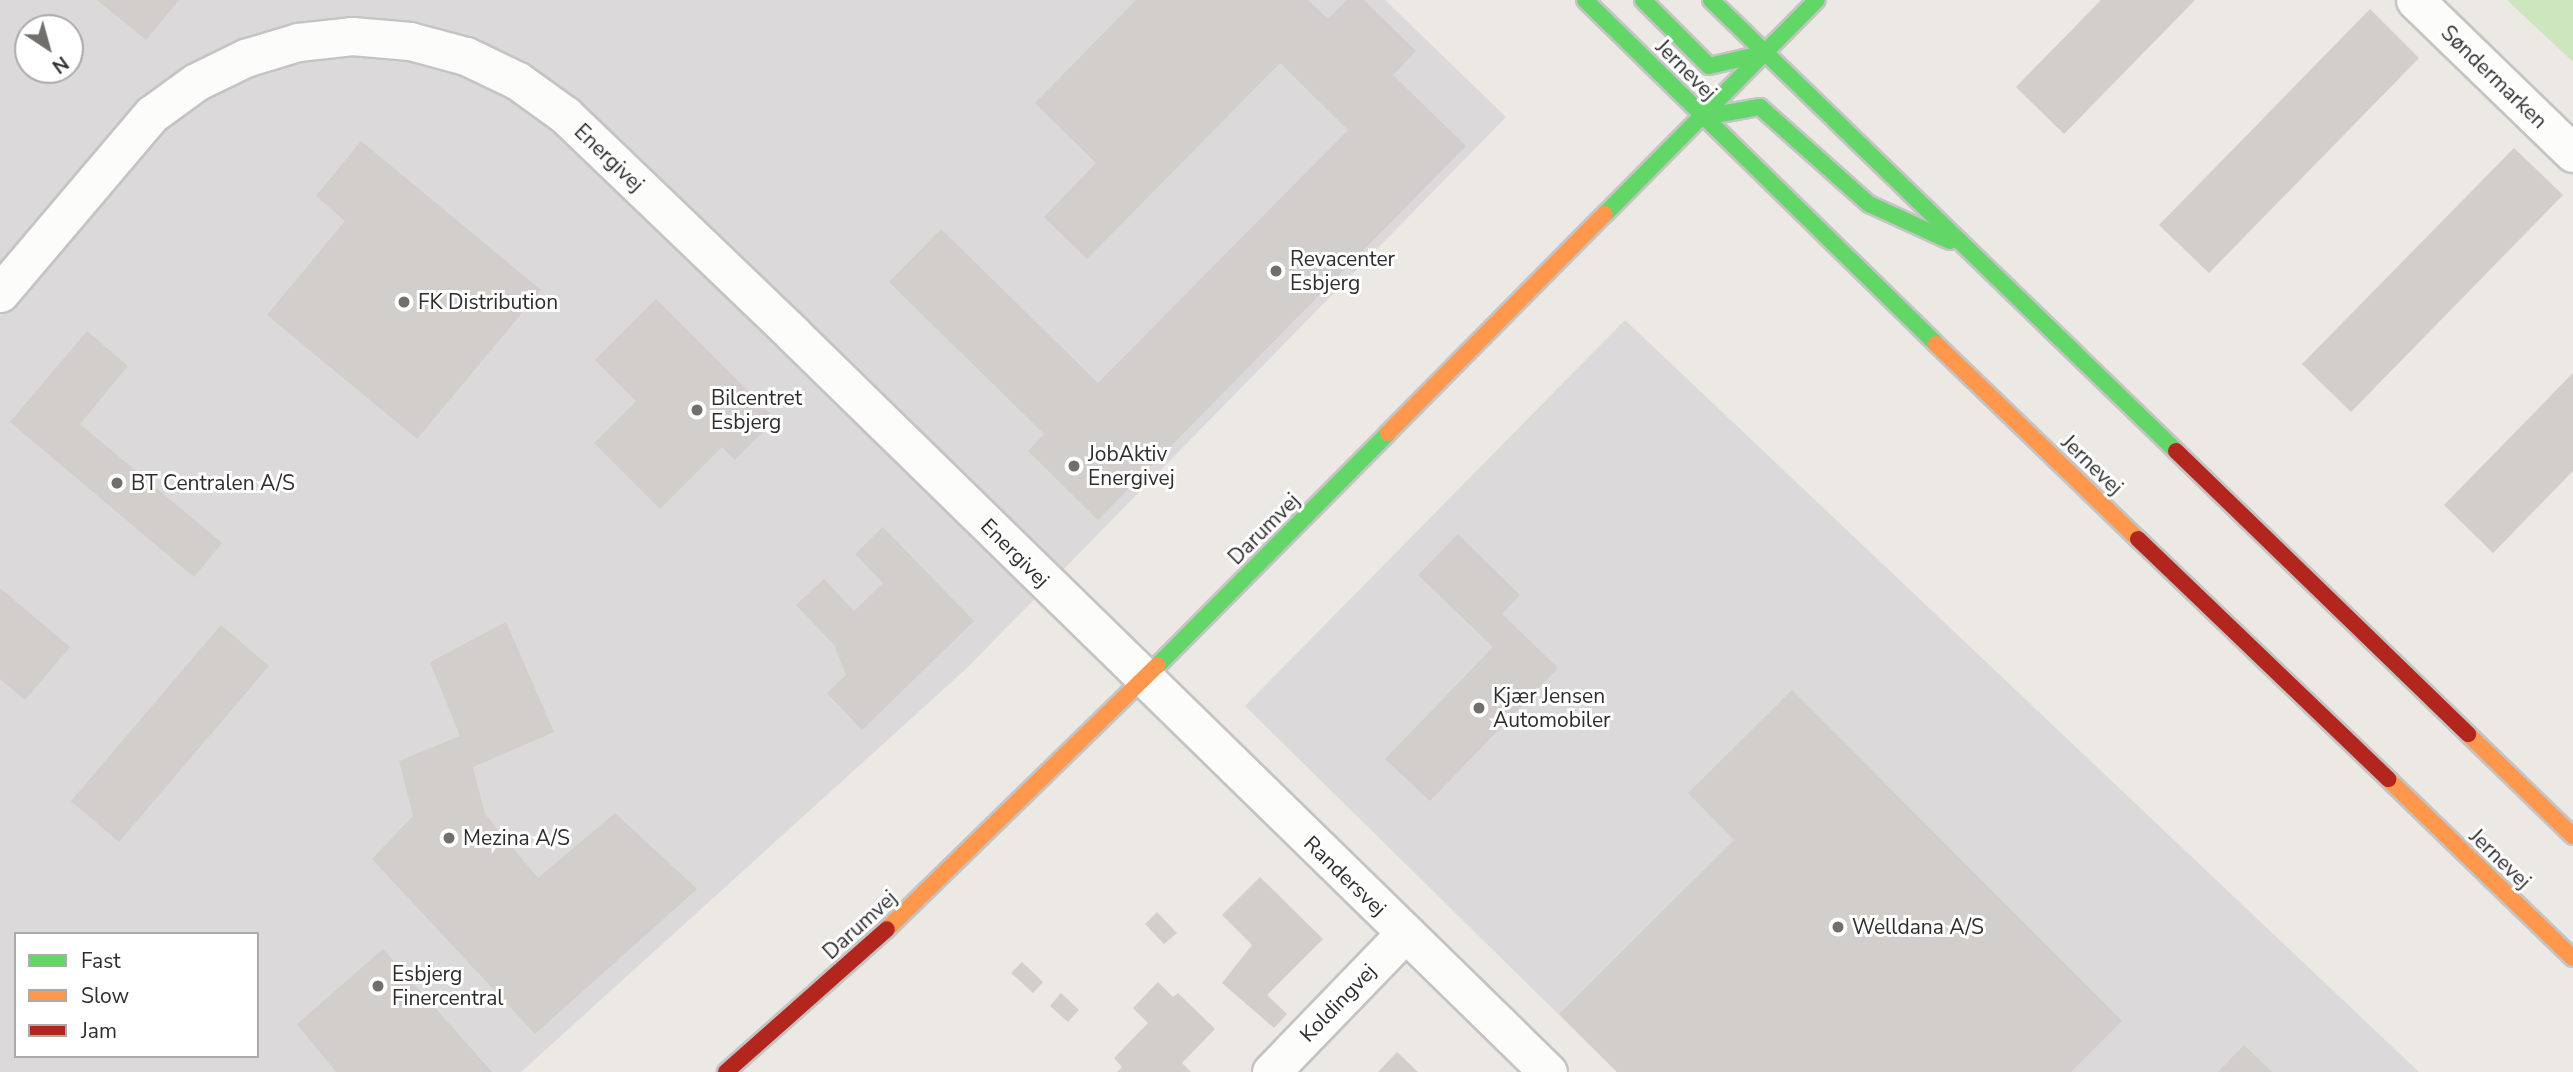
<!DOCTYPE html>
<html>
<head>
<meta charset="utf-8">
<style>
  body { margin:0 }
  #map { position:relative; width:2573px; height:1072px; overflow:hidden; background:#ece8e4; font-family:"Nunito Sans",sans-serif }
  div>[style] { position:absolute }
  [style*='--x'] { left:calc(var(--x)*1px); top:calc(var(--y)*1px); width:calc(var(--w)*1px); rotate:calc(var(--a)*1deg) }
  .industrial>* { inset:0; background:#dcd9db }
  .green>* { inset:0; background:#cee6be }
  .building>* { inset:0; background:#d1cecb }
  .roads { filter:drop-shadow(2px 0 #c5c4c5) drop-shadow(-2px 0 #c5c4c5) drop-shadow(0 2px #c5c4c5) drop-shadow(0 -2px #c5c4c5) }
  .street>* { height:37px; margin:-18.5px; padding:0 18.5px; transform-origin:18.5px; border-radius:18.5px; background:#fcfcfb }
  .fast>* { height:16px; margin:-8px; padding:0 8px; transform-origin:8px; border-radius:8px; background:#63d668 }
  .slow>* { height:16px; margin:-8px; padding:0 8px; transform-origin:8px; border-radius:8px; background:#ff974d }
  .jam>* { height:16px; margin:-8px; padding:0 8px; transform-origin:8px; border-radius:8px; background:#b3261e }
  .dots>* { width:19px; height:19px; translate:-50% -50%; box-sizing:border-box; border:4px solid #fff; border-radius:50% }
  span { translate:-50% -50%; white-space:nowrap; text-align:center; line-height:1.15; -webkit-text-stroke:6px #fff; paint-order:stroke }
  .street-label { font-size:21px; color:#2e2e2e }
  .poi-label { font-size:21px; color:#2e2e2e }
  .left { translate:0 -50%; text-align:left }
  .legend { position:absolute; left:14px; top:932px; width:245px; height:126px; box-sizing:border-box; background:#fff; border:2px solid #ababab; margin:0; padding:9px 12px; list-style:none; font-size:21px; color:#2e2e2e }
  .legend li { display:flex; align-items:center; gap:14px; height:35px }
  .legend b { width:35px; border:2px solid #ababab }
  .north { position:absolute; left:14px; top:14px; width:70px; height:70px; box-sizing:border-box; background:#fff; border:2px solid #ababab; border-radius:50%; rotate:144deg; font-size:19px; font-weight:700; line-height:28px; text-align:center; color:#2e2e2e }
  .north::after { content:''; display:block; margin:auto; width:24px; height:32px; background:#706f6e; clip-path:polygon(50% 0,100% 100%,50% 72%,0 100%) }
</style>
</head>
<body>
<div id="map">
  <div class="industrial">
    <i style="clip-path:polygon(evenodd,0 0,1385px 0,1506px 117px,967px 668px,521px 1072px,0 1072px,0 0,28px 28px,70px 28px,70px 70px,28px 70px,28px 28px,0 0,16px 934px,257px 934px,257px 1056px,16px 1056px,16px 934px)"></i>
    <i style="clip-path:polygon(1625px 320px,2419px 1072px,1617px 1072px,1245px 706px)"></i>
  </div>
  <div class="green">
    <i style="clip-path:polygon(2507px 0,2573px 0,2573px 62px)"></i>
  </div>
  <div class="building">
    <i style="clip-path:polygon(97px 0,179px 0,146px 40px)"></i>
    <i style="clip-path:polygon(1136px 0,1308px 0,1328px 19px,1347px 0,1364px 0,1416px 51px,1393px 75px,1466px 146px,1098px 520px,1028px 451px,1044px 434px,889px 282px,941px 229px,1098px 383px,1348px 130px,1280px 63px,1087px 259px,1044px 217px,1096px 163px,1035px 103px)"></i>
    <i style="clip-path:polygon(2101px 0,2195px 0,2064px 134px,2016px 87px)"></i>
    <i style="clip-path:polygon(2370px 9px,2419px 58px,2209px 273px,2159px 225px)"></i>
    <i style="clip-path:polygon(361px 141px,541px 290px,417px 439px,267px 315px,345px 221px,316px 196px)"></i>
    <i style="clip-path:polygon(2514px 148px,2563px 195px,2351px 412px,2302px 364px)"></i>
    <i style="clip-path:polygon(656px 299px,776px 419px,735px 460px,722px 447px,660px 509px,594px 443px,636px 401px,595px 360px)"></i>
    <i style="clip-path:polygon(87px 331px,128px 366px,80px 424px,222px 543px,194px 577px,10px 422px)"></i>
    <i style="clip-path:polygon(2573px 373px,2573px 471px,2493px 553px,2444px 505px)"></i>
    <i style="clip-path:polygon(883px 527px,974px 621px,862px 730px,827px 693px,846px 675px,834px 645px,796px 605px,824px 579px,854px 611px,883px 583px,855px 554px)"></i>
    <i style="clip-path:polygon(1458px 534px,1520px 595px,1502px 614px,1558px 668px,1430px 801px,1385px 759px,1493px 647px,1418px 575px)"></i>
    <i style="clip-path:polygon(0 588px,70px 647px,25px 700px,0 679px)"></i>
    <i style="clip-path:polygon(506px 622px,554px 732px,473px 767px,485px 814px,538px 878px,615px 813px,697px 889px,535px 1034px,372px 859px,413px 816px,399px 761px,460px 736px,430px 662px)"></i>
    <i style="clip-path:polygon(221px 625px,269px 666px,119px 842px,71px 801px)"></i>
    <i style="clip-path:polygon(1792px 690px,2122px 1021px,2071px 1072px,1617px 1072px,1559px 1014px,1734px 840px,1688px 793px)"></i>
    <i style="clip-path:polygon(1260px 877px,1323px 939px,1267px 995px,1287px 1014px,1274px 1028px,1222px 983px,1252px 945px,1222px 915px)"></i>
    <i style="clip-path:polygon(1157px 912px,1177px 933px,1164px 944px,1145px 924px)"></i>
    <i style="clip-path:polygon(383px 949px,492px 1072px,336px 1072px,297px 1024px)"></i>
    <i style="clip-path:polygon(1022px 962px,1043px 982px,1033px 993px,1011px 973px)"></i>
    <i style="clip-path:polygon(1158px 982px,1173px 997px,1178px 993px,1215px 1029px,1182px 1063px,1191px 1072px,1117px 1072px,1122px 1067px,1114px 1058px,1148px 1023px,1133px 1008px)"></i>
    <i style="clip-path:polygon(1061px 993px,1079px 1010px,1068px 1022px,1050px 1006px)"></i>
    <i style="clip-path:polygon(2244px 1045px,2272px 1072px,2218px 1072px)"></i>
    <i style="clip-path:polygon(1397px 1052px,1418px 1072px,1378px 1072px)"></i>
  </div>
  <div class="roads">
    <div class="street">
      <i style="--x:2415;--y:0;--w:220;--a:44.1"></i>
      <i style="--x:0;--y:293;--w:235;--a:-49.7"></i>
      <i style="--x:152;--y:114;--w:54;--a:-36"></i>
      <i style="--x:196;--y:82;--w:55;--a:-26.1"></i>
      <i style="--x:245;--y:58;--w:55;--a:-16.8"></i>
      <i style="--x:298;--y:42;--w:54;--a:-6.3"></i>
      <i style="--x:352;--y:36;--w:58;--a:4.9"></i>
      <i style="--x:410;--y:41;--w:58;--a:15"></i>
      <i style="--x:466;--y:56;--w:58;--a:25.7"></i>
      <i style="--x:518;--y:81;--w:58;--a:35.9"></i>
      <i style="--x:565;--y:115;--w:315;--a:43.8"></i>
      <i style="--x:792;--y:333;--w:1057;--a:44.35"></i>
      <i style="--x:1271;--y:1072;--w:193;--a:-46"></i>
    </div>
    <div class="fast">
      <i style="--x:1585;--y:0;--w:491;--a:44.4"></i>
      <i style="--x:1643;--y:0;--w:93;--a:45"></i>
      <i style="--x:1709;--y:66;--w:58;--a:-12.8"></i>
      <i style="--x:1711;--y:0;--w:648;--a:44.12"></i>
      <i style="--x:1703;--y:117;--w:58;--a:-10"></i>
      <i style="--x:1760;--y:107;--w:146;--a:41.7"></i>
      <i style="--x:1869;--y:204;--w:89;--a:24.6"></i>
      <i style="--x:1605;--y:214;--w:301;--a:-45.3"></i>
      <i style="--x:1158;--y:665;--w:327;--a:-45.2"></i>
    </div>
    <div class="slow">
      <i style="--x:1936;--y:344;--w:281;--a:44"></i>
      <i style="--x:1388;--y:433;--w:308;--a:-45.3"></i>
      <i style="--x:2468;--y:734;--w:146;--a:44.2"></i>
      <i style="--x:2388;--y:779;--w:257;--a:44.1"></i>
      <i style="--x:887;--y:929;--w:378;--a:-44.3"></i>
    </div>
    <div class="jam">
      <i style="--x:2176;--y:451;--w:407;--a:44.1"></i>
      <i style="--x:2138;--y:539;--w:347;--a:43.8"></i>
      <i style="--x:726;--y:1072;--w:215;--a:-41.6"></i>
    </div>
  </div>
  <div class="dots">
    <i style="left:1276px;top:271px;background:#706f6e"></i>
    <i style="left:404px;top:302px;background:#706f6e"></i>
    <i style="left:697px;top:410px;background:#706f6e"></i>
    <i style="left:1074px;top:466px;background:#706f6e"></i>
    <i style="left:117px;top:483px;background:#706f6e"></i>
    <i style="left:1479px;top:708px;background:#706f6e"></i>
    <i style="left:449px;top:838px;background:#706f6e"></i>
    <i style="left:1838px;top:927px;background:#706f6e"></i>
    <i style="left:378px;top:986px;background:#706f6e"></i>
  </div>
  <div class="street-label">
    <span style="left:1686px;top:70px;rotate:45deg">Jernevej</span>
    <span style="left:2494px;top:77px;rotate:44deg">Søndermarken</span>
    <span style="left:609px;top:158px;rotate:44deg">Energivej</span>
    <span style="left:2092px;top:465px;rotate:44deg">Jernevej</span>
    <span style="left:1264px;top:529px;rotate:-45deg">Darumvej</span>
    <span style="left:1015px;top:553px;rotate:45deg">Energivej</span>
    <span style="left:2500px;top:859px;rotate:44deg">Jernevej</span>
    <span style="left:1345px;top:876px;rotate:44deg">Randersvej</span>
    <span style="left:860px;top:925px;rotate:-42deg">Darumvej</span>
    <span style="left:1338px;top:1003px;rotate:-46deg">Koldingvej</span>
  </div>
  <div class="poi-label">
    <span class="left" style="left:1290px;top:271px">Revacenter<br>Esbjerg</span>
    <span class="left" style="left:418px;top:302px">FK Distribution</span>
    <span class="left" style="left:711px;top:410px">Bilcentret<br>Esbjerg</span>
    <span class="left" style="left:1088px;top:466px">JobAktiv<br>Energivej</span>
    <span class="left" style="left:131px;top:483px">BT Centralen A/S</span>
    <span class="left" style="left:1493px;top:708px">Kjær Jensen<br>Automobiler</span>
    <span class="left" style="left:463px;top:838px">Mezina A/S</span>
    <span class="left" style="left:1852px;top:927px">Welldana A/S</span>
    <span class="left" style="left:392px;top:986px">Esbjerg<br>Finercentral</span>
  </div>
  <ul class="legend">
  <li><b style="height:9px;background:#63d668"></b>Fast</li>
  <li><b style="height:9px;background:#ff974d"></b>Slow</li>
  <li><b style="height:9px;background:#b3261e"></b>Jam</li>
  </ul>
  <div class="north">N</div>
</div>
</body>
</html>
